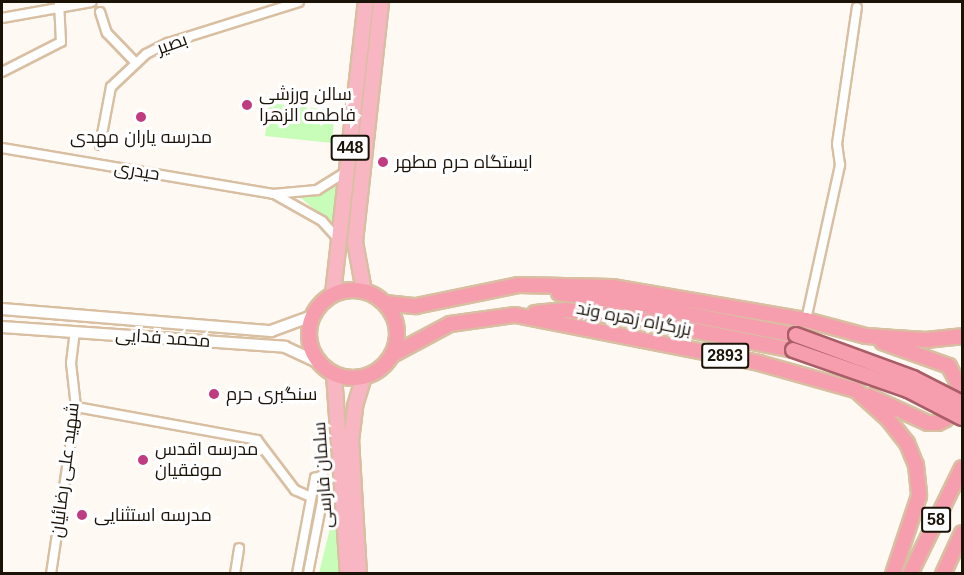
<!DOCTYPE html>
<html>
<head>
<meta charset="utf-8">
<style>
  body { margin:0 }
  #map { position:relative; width:964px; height:575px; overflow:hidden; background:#fff9f3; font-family:Arial,Cairo,sans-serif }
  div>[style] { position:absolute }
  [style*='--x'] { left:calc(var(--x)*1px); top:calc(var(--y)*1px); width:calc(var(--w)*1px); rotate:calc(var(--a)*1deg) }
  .green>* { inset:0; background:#c7fcb9 }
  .roads { filter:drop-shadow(2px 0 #d9bfa2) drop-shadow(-2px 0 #d9bfa2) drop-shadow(0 2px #d9bfa2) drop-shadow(0 -2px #d9bfa2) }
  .minor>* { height:8px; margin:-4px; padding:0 4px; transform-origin:4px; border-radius:4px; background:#fff }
  .tertiary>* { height:10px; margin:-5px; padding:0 5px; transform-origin:5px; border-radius:5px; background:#fff }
  .primary>* { height:14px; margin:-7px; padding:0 7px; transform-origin:7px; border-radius:7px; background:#f8b6c2 }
  .trunk>* { height:14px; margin:-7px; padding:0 7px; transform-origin:7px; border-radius:7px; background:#f69eae }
  .trunk>.ring { margin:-7px; padding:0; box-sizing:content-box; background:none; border:14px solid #f69eae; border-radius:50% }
  .bridges { filter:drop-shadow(2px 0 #a85d67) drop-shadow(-2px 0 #a85d67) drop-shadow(0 2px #a85d67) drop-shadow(0 -2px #a85d67) }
  .trunk-bridge>* { height:14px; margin:-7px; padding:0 7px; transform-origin:7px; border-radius:7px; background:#f69eae }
  .dots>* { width:16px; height:16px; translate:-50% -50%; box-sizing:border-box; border:3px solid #fff; border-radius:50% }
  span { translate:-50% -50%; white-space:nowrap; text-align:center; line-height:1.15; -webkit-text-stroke:6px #fff; paint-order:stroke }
  .shield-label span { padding:2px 4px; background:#fff; border:2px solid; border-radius:4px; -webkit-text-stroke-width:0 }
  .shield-label { font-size:16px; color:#1b1208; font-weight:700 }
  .street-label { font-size:18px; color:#1b1208 }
  .poi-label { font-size:18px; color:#1b1208 }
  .left { translate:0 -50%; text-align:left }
  .frame { position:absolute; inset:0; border:3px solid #1b1208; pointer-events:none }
</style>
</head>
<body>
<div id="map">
  <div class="green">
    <i style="clip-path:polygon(269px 103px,335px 111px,332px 143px,265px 136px)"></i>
    <i style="clip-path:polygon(337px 182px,333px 223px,331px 224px,300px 197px,322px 193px)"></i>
    <i style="clip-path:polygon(335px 508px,339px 573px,319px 573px)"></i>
  </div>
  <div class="roads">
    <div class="minor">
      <i style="--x:100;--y:12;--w:22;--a:72"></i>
      <i style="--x:107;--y:33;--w:42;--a:46"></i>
      <i style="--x:2;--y:18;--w:91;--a:-10.1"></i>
      <i style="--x:2;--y:72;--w:66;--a:-27"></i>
      <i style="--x:61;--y:42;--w:40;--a:-92.9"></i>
      <i style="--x:100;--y:145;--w:59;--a:-79.3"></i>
      <i style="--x:111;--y:87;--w:48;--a:-43.3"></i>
      <i style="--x:146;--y:54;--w:25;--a:-27"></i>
      <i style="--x:168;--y:43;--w:137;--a:-17.4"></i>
      <i style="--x:2;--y:148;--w:275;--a:9.6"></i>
      <i style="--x:273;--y:194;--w:44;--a:-5.2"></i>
      <i style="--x:317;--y:190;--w:36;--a:-32"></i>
      <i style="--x:276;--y:195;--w:53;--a:29.5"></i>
      <i style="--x:322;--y:221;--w:27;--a:48"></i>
      <i style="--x:806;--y:320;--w:159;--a:-77.6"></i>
      <i style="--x:840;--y:165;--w:21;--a:-98"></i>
      <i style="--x:837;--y:144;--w:138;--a:-81.7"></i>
      <i style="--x:76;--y:407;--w:184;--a:10.3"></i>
      <i style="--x:257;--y:440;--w:63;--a:52.8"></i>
      <i style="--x:295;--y:490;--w:17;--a:24"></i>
      <i style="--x:51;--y:574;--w:169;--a:-81.5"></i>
      <i style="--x:76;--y:407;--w:44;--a:-96.5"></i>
      <i style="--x:71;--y:363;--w:31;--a:-83"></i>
      <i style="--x:235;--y:574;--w:26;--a:-81"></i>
      <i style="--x:297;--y:574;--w:98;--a:-79.4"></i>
      <i style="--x:315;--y:478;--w:6;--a:-18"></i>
      <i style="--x:321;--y:476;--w:7;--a:45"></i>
      <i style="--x:326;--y:481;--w:95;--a:101"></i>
    </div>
    <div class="tertiary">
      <i style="--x:2;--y:309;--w:270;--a:4.7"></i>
      <i style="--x:271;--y:331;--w:44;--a:-20.1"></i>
      <i style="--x:2;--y:327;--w:284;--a:4"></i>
      <i style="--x:285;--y:347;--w:38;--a:25"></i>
    </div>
    <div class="primary">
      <i style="--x:364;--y:291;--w:50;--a:-100.4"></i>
      <i style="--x:355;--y:242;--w:241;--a:-83.8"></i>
      <i style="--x:333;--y:294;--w:294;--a:-83.6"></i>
      <i style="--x:334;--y:374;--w:200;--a:86"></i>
      <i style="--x:359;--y:574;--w:133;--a:-93.4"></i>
      <i style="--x:351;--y:441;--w:35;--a:-83"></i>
      <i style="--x:355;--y:406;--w:30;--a:-73"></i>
    </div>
    <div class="trunk">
      <i class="ring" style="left:309px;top:290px;width:74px;height:74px"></i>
      <i style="--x:559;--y:293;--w:61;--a:7.6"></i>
      <i style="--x:619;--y:301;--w:180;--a:10.9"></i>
      <i style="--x:385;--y:303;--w:31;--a:6"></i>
      <i style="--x:416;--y:306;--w:104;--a:-11.6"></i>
      <i style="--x:518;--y:285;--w:94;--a:1.2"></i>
      <i style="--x:612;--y:287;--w:197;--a:9.7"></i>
      <i style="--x:806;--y:320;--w:62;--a:14.9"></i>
      <i style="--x:866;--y:336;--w:60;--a:3.8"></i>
      <i style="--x:926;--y:340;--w:36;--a:-6"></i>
      <i style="--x:535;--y:313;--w:30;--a:-6"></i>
      <i style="--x:565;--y:310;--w:50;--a:5.7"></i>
      <i style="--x:615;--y:315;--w:181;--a:11.1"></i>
      <i style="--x:392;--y:355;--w:66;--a:-28.1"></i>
      <i style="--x:450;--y:324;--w:66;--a:-7.9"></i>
      <i style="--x:515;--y:315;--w:249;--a:11.1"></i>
      <i style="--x:759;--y:363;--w:101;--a:15.6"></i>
      <i style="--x:856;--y:390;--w:43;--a:42.2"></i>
      <i style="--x:888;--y:419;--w:31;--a:52"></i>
      <i style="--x:907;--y:443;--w:24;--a:68"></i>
      <i style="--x:916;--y:465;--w:31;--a:84"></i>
      <i style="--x:919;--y:496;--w:82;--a:108.4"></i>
      <i style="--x:869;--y:396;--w:65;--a:24.6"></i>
      <i style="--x:928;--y:423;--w:10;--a:0"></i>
      <i style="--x:938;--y:423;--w:9;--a:-27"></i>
      <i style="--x:946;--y:419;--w:34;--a:-63"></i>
      <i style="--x:961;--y:389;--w:26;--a:-118"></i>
      <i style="--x:949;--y:366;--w:71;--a:-160.3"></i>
      <i style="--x:910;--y:574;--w:118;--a:-63.9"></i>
      <i style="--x:943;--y:574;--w:45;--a:-65.1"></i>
    </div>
  </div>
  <div class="bridges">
    <div class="trunk-bridge">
      <i style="--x:796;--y:335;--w:125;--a:20.2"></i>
      <i style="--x:913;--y:378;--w:55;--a:27"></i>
      <i style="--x:793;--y:350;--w:122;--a:19.2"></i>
      <i style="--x:908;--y:390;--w:61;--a:27.4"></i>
    </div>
  </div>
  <div class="dots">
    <i style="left:247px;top:105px;background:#c03c81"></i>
    <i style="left:141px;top:117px;background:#c03c81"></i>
    <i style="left:383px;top:162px;background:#c03c81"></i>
    <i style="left:214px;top:394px;background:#c03c81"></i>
    <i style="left:143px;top:460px;background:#c03c81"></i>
    <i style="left:82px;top:515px;background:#c03c81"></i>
  </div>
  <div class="shield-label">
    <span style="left:350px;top:148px">448</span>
    <span style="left:725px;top:356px">2893</span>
    <span style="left:936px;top:520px">58</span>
  </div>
  <div class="street-label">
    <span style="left:172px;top:44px;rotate:-20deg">بصیر</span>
    <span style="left:137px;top:171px;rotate:9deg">حیدری</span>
    <span style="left:634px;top:319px;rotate:11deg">بزرگراه زهره وند</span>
    <span style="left:163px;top:338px;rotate:4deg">محمد فدایی</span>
    <span style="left:65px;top:470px;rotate:-83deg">شهید علی رضائیان</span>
    <span style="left:323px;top:475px;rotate:-94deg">سلمان فارسی</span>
  </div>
  <div class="poi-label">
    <span class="left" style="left:259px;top:105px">سالن ورزشی<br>فاطمه الزهرا</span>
    <span style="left:141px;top:137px">مدرسه یاران مهدی</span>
    <span class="left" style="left:395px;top:162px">ایستگاه حرم مطهر</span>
    <span class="left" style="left:226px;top:394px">سنگبری حرم</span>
    <span class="left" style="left:155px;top:460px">مدرسه اقدس<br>موفقیان</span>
    <span class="left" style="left:94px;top:515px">مدرسه استثنایی</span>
  </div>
  <div class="frame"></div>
</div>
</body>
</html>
